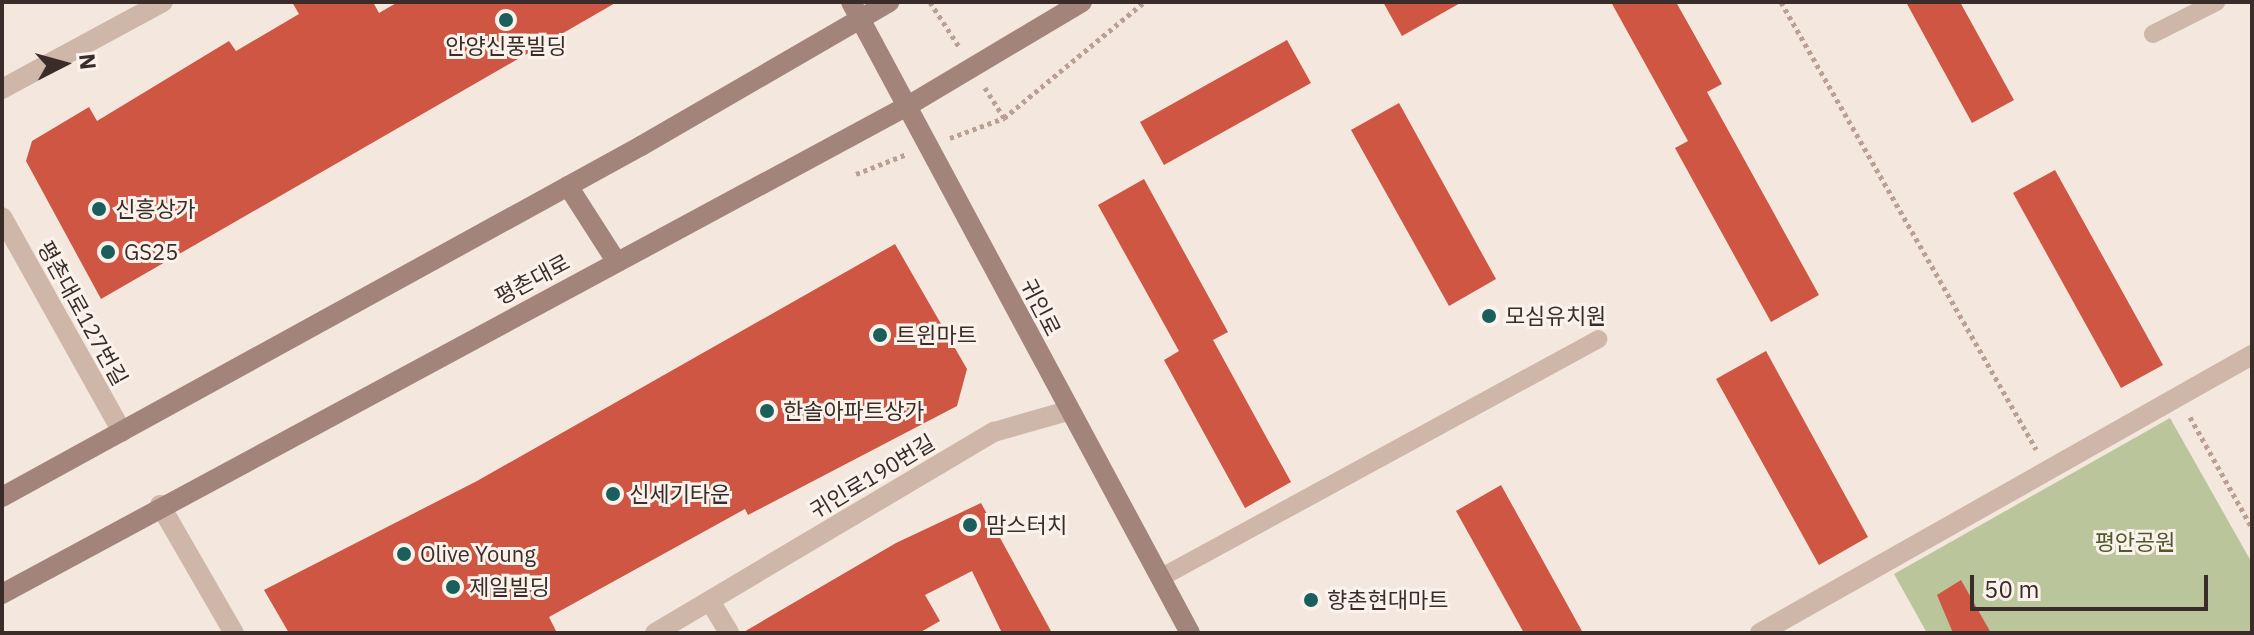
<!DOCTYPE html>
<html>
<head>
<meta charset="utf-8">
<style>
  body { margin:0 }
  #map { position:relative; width:2254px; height:635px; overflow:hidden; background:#f4e7de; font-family:"IBM Plex Sans","Noto Sans KR",sans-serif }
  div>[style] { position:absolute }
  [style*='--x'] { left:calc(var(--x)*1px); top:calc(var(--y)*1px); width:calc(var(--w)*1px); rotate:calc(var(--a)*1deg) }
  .green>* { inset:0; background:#bbc59c }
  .building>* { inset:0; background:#ce5642 }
  .path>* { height:5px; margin-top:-2.5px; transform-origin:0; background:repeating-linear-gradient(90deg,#ba9f93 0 4px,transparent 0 8px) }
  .lane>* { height:18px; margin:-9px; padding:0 9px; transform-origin:9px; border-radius:9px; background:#ceb6a9 }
  .street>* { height:20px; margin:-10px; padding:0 10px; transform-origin:10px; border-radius:10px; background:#ceb6a9 }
  .secondary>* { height:20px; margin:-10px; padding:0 10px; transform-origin:10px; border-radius:10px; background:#a2847a }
  .dots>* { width:22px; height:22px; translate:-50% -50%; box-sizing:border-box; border:4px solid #fbf2eb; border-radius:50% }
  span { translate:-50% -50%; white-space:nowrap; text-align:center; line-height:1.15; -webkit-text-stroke:6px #fbf2eb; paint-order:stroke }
  .poi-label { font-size:22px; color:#3a2d29 }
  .left { translate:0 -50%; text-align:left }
  .street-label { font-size:22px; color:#3a2d29 }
  .park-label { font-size:22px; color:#4e5a2b }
  .frame { position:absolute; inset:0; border:4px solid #3a2d29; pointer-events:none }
  .north { position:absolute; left:24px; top:24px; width:80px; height:80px; -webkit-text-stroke:6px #fbf2eb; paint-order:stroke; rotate:84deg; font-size:22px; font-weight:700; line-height:32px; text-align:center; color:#3a2d29 }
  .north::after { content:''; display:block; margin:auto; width:28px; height:36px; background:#3a2d29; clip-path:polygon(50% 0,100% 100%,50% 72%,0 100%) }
  .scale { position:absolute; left:1970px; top:575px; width:238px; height:36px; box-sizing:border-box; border:4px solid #3a2d29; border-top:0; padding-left:10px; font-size:24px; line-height:28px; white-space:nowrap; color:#3a2d29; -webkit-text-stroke:6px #fbf2eb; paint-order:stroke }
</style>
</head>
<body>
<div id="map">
  <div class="green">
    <i style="clip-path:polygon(2170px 418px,2252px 563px,2252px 633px,1927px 633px,1894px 574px)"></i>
  </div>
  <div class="building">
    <i style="clip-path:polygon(292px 2px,373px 2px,379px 13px,398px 2px,617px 2px,101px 299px,26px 161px,32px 141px,89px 107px,97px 121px,229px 41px,236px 51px,299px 14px)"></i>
    <i style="clip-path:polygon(1383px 2px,1462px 2px,1402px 36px)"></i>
    <i style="clip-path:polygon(1611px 2px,1676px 2px,1722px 84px,1707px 92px,1819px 295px,1771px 322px,1675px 148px,1688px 141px)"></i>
    <i style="clip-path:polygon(1906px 2px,1960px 2px,2014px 100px,1972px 123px)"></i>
    <i style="clip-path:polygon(1287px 40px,1311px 83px,1164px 165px,1140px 122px)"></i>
    <i style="clip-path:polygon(1399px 103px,1496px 279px,1449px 306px,1351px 130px)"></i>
    <i style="clip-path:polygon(2055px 170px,2163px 365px,2121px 388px,2013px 193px)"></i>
    <i style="clip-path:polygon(1144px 179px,1228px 332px,1213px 340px,1291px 482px,1245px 508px,1164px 360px,1179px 351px,1098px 205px)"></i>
    <i style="clip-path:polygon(895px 244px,967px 369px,957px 406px,748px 515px,745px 509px,549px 617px,557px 633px,289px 633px,264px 590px,477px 481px)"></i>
    <i style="clip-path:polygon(1766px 351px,1868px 537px,1819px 565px,1716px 379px)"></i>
    <i style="clip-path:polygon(1501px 485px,1583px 633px,1524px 633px,1456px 511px)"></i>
    <i style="clip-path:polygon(981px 503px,1052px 633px,1002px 633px,972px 571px,925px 595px,940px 621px,919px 633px,742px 633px,896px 543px)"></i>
    <i style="clip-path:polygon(1961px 580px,1991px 633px,1953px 633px,1937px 595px)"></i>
  </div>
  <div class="path">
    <i style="--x:930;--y:2;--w:55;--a:56.9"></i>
    <i style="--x:1781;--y:2;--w:515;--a:60.3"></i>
    <i style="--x:1004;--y:118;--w:182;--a:-39.6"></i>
    <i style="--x:950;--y:138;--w:58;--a:-20.3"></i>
    <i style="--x:1004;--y:118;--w:36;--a:-122"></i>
    <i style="--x:856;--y:174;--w:55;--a:-21.4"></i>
    <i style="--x:2190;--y:417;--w:127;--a:60.8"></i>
  </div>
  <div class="lane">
    <i style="--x:2153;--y:34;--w:71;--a:-26.9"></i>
    <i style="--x:1162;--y:577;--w:497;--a:-28.6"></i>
  </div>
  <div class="street">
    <i style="--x:2;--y:89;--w:183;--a:-28.4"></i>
    <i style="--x:2;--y:217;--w:246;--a:60.8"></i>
    <i style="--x:160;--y:505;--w:148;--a:60"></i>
    <i style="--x:710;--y:601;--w:37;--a:59"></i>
    <i style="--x:655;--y:633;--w:394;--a:-30.7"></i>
    <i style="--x:994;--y:432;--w:76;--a:-16"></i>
    <i style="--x:1760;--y:633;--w:565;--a:-29.47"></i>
  </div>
  <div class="secondary">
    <i style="--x:851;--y:2;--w:716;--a:61.75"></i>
    <i style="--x:568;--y:186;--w:89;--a:57.4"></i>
    <i style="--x:2;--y:497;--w:729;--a:-28.78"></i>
    <i style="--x:641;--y:146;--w:287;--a:-30.1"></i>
    <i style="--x:2;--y:594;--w:1033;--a:-28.33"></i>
    <i style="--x:911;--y:104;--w:199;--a:-30.8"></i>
  </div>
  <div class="dots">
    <i style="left:506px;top:20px;background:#1b5f5d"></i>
    <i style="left:99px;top:209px;background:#1b5f5d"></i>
    <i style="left:108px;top:252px;background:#1b5f5d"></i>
    <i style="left:1489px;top:316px;background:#1b5f5d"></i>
    <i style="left:880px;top:335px;background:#1b5f5d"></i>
    <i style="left:767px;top:411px;background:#1b5f5d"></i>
    <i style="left:613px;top:494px;background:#1b5f5d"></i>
    <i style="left:970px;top:525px;background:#1b5f5d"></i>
    <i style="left:404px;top:554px;background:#1b5f5d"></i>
    <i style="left:453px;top:587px;background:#1b5f5d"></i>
    <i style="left:1311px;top:600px;background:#1b5f5d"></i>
  </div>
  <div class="poi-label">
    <span style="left:506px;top:46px">안양신풍빌딩</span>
    <span class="left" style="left:115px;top:209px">신흥상가</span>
    <span class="left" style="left:124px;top:252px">GS25</span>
    <span class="left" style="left:1505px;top:316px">모심유치원</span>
    <span class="left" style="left:896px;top:335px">트윈마트</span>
    <span class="left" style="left:783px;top:411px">한솔아파트상가</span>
    <span class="left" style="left:629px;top:494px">신세기타운</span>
    <span class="left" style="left:986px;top:525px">맘스터치</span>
    <span class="left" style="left:420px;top:554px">Olive Young</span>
    <span class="left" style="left:469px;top:587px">제일빌딩</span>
    <span class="left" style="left:1327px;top:600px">향촌현대마트</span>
  </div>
  <div class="street-label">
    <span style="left:532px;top:279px;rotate:-28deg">평촌대로</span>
    <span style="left:1041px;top:307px;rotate:63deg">귀인로</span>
    <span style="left:83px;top:313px;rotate:61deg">평촌대로127번길</span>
    <span style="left:872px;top:476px;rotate:-31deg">귀인로190번길</span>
  </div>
  <div class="park-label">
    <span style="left:2135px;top:542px">평안공원</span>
  </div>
  <div class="frame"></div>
  <div class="north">N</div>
  <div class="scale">50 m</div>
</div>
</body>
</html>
